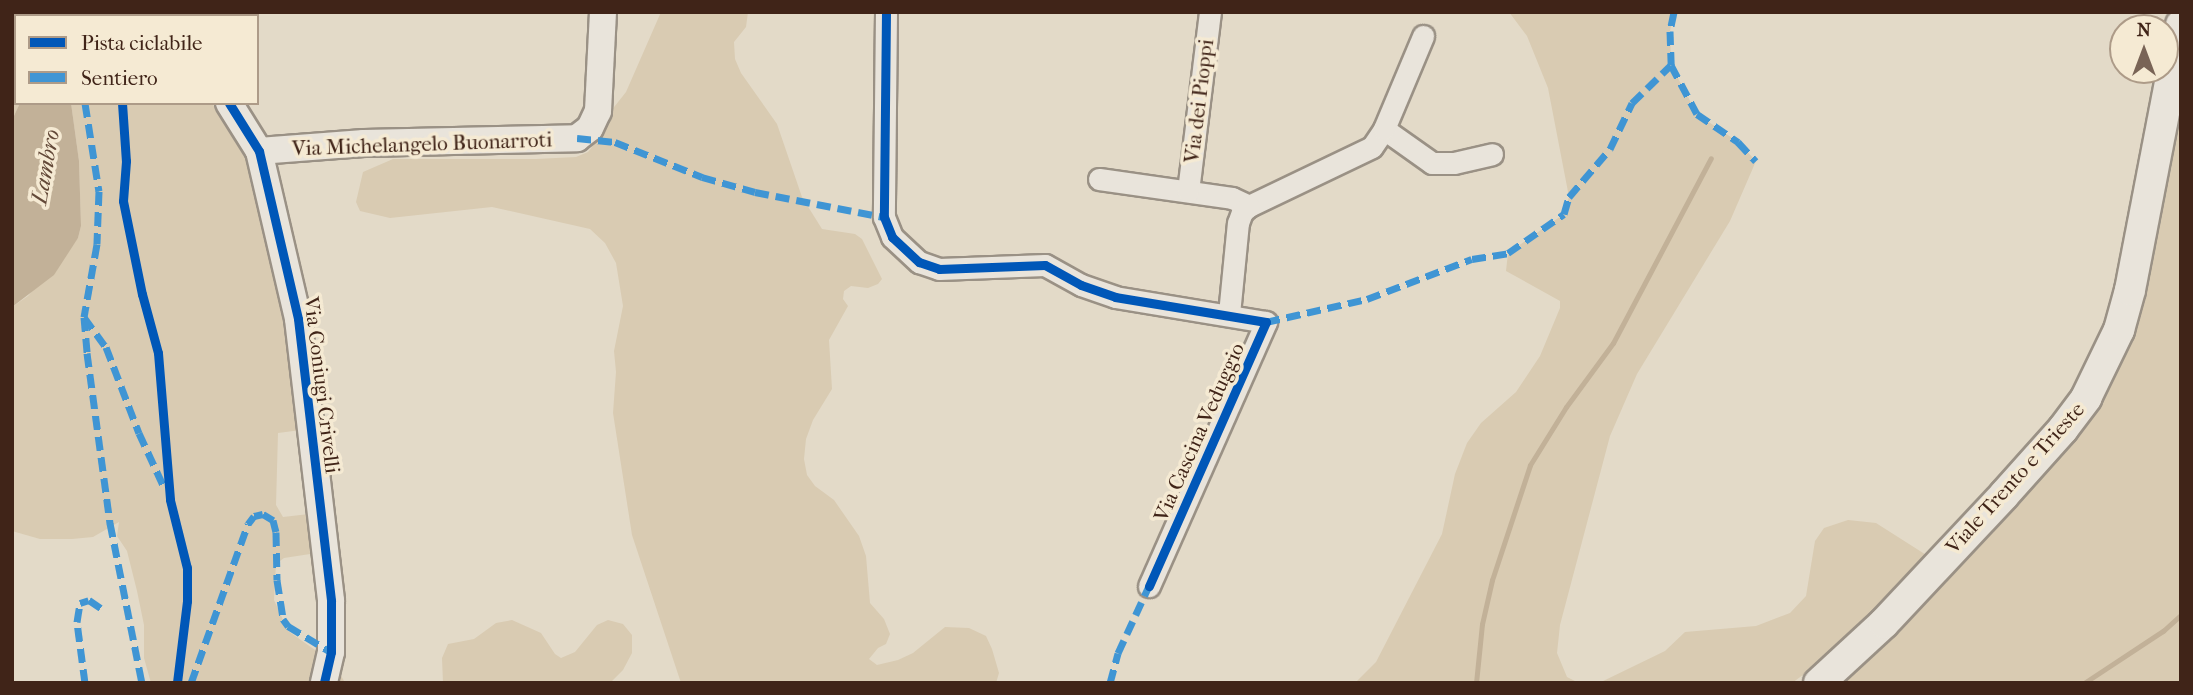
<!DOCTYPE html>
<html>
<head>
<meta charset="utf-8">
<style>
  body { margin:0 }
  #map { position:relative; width:2193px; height:695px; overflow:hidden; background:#e3dac8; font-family:"IM FELL French Canon",serif }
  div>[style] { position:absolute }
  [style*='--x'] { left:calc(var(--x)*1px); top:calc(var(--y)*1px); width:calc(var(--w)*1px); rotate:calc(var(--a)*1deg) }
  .green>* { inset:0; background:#d9cbb2 }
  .water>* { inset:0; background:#c2b198 }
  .stream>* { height:5px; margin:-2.5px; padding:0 2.5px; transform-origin:2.5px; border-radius:2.5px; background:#c2b198 }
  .roads { filter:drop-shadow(2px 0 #9a9185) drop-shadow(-2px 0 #9a9185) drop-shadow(0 2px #9a9185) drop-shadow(0 -2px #9a9185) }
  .minor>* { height:21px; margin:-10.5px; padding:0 10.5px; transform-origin:10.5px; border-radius:10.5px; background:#e9e4db }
  .tertiary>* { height:26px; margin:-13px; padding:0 13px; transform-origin:13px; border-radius:13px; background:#e9e4db }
  .secondary>* { height:30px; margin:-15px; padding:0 15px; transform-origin:15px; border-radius:15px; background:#e9e4db }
  .quiet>* { height:7px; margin-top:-3.5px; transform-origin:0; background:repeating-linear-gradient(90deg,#3f95d4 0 14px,transparent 0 21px) }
  .cycleway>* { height:9px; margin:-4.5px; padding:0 4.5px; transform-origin:4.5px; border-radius:4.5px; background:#0057b8 }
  span { translate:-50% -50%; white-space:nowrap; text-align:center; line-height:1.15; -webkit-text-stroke:7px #f5ead3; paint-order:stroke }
  .street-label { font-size:21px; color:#402418 }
  .water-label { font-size:23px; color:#634938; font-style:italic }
  .frame { position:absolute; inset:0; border:14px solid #402418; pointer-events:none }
  .legend { position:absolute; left:14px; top:14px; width:245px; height:91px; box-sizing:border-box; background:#f5ead3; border:2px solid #ad9b88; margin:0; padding:9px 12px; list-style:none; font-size:21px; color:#402418 }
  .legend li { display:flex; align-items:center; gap:14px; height:35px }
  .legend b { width:35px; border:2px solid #ad9b88 }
  .north { position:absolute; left:2109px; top:14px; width:70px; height:70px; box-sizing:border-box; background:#f5ead3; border:2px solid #ad9b88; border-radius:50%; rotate:0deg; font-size:19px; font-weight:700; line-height:28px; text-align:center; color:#402418 }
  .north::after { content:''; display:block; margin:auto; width:24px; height:32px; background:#796456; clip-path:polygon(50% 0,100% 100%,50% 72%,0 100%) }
</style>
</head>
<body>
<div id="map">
  <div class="green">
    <i style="clip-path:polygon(12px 12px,18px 12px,16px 103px,20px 103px,12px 120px)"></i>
    <i style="clip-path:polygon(61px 12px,173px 12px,174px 16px,62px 16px)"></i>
    <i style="clip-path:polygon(661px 12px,748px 12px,746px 27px,734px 42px,735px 59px,741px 73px,777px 124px,802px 197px,822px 229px,855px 234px,862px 239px,882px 279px,878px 284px,868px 288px,851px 286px,844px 291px,843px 299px,848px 306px,829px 340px,832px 389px,813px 420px,806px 439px,804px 459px,807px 475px,815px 486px,834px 500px,859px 536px,866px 556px,870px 603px,884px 619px,890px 634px,886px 644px,878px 648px,869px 659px,877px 665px,898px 660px,913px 653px,945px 627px,969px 628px,986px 636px,992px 649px,999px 673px,996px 683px,681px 683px,632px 535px,613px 413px,616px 372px,614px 351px,623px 306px,616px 263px,605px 243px,590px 229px,492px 207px,390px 218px,360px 211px,356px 202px,363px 172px,393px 159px,536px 159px,576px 157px,588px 152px,602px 134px,607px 116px,626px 92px)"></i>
    <i style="clip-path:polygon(1509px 12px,1674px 12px,1670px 31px,1671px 65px,1697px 114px,1738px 142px,1756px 161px,1730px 221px,1637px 374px,1610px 436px,1560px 625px,1557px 653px,1567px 677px,1579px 683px,1355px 683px,1376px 662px,1442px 534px,1455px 474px,1467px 443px,1481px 423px,1516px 392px,1540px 356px,1560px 308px,1560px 301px,1506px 271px,1508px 253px,1564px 214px,1569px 197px,1548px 88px,1527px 36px)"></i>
    <i style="clip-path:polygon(2181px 71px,2181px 683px,1838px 683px,2089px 407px)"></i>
    <i style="clip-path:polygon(71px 103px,212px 103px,249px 165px,277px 253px,301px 430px,278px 433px,276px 505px,283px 517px,309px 514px,310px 554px,284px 558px,276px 564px,274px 600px,288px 631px,335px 664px,345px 683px,151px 683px,144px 658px,144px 625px,137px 591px,127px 551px,117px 536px,119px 522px,93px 537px,72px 539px,40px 539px,12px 531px,12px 307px,28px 296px,78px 238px,81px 226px,79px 161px)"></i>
    <i style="clip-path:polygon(1848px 520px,1876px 523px,1931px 558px,1830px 655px,1792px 683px,1599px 683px,1665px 651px,1685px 632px,1756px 626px,1790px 613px,1806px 596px,1815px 541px,1824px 528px)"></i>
    <i style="clip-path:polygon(512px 620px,541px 633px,555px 654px,561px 658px,575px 652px,597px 625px,608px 620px,623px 624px,632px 635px,632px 653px,623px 670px,610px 683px,443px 683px,442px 658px,448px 644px,474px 639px,496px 623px)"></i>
  </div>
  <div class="water">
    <i style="clip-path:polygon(20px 103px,71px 103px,79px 161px,81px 226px,78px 238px,54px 275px,12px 307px,12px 120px)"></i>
  </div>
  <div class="stream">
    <i style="--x:1476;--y:683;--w:59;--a:-84.2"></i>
    <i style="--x:1482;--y:624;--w:45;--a:-77.2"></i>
    <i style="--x:1492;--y:580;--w:121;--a:-71.7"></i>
    <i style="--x:1530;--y:465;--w:68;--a:-58.2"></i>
    <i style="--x:1566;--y:407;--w:79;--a:-53.7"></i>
    <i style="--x:1613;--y:343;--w:209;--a:-62.1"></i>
    <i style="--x:2084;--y:683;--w:95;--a:-33.4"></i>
    <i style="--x:2163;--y:631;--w:24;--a:-42"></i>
  </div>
  <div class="roads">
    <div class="minor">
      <i style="--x:886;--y:12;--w:205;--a:90.6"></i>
      <i style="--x:884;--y:217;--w:22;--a:68"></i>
      <i style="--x:892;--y:237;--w:37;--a:43"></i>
      <i style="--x:919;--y:262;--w:21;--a:19"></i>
      <i style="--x:939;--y:269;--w:106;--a:-2.2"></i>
      <i style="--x:1045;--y:265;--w:41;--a:29.1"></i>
      <i style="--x:1081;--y:285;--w:36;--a:19"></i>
      <i style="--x:1115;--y:297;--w:153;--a:9.4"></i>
      <i style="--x:1266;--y:322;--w:289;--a:113.9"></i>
      <i style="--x:1384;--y:129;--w:59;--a:35.3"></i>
      <i style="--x:1432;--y:163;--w:22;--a:0"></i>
      <i style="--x:1454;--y:163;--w:39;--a:-13"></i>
      <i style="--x:1099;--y:179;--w:134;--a:8.1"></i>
      <i style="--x:1232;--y:198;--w:19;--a:25"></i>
      <i style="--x:1249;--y:206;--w:136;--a:-25.6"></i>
      <i style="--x:1372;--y:147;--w:22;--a:-56"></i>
      <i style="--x:1384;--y:129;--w:101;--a:-67.2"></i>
      <i style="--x:1188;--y:191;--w:180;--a:-83"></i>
      <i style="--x:1229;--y:314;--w:91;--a:-84.4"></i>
      <i style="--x:1238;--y:223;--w:12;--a:-70"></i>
      <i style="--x:1242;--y:212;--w:9;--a:-41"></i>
    </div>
    <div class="tertiary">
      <i style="--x:189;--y:12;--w:4;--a:63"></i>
      <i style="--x:229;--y:103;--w:57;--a:58"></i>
      <i style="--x:259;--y:151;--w:172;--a:76.9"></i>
      <i style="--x:298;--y:319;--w:284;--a:83.3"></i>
      <i style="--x:331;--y:601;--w:51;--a:90"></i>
      <i style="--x:331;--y:652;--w:32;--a:103"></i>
      <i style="--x:259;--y:151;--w:105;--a:-4.4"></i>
      <i style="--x:364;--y:143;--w:213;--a:-1.3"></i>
      <i style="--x:577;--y:138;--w:16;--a:-38"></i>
      <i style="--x:590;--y:128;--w:19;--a:-65"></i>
      <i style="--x:598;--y:111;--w:99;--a:-87.1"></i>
    </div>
    <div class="secondary">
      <i style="--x:1819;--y:683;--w:88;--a:-42.7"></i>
      <i style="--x:1884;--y:623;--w:175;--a:-46.8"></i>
      <i style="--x:2004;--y:495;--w:89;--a:-48.2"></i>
      <i style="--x:2063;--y:429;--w:39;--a:-53"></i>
      <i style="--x:2086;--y:398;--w:76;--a:-64.1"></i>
      <i style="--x:2119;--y:330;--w:41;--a:-74.6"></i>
      <i style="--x:2130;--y:290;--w:270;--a:-79.1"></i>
    </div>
  </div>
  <div class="quiet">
    <i style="--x:72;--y:12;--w:4;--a:76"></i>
    <i style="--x:96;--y:12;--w:4;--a:63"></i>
    <i style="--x:1674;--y:12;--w:19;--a:102"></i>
    <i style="--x:1670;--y:31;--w:34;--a:88"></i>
    <i style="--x:1671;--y:65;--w:55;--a:62"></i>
    <i style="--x:1697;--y:114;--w:50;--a:34.3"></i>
    <i style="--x:1738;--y:142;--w:26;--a:47"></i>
    <i style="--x:85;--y:103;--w:89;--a:81"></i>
    <i style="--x:99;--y:191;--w:53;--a:92.2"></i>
    <i style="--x:97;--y:244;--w:74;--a:100.1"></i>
    <i style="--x:84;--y:317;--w:36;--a:85"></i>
    <i style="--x:87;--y:353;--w:172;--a:82.3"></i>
    <i style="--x:110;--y:523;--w:163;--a:78.7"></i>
    <i style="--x:577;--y:138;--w:38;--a:6"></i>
    <i style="--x:615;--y:142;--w:94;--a:21.9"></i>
    <i style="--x:702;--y:177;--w:55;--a:15.8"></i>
    <i style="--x:755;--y:192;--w:131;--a:11"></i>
    <i style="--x:84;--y:317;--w:37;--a:54"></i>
    <i style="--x:106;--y:347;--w:92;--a:69"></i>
    <i style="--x:139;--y:433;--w:60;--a:65.2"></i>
    <i style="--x:1266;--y:322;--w:104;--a:-12.8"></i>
    <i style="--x:1367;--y:299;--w:112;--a:-20.9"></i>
    <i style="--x:1472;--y:259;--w:36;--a:-9"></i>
    <i style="--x:1508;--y:253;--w:68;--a:-34.9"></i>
    <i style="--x:1564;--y:214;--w:18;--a:-74"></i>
    <i style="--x:1569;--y:197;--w:63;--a:-49.5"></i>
    <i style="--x:1610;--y:149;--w:51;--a:-64.4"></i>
    <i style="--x:1632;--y:103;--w:54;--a:-44.3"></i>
    <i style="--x:85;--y:683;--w:62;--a:-97.5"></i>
    <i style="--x:77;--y:622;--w:19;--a:-81"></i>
    <i style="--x:80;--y:603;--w:9;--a:-18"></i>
    <i style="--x:89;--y:600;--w:14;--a:34"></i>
    <i style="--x:191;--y:683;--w:169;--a:-70.3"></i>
    <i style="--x:248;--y:524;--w:10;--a:-53"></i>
    <i style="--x:254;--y:516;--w:9;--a:-13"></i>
    <i style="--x:263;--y:514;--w:12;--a:31"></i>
    <i style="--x:273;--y:520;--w:12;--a:76"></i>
    <i style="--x:276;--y:532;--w:48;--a:88.8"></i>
    <i style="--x:277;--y:580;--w:39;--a:81"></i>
    <i style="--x:283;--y:619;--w:9;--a:54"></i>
    <i style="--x:288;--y:626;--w:50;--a:31.2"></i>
    <i style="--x:1110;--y:683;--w:31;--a:-75"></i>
    <i style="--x:1118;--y:653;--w:74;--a:-65.2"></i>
  </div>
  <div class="cycleway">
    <i style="--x:886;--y:12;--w:205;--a:90.6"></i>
    <i style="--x:884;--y:217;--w:22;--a:68"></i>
    <i style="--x:892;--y:237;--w:37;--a:43"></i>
    <i style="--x:919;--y:262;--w:21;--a:19"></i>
    <i style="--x:939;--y:269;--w:106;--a:-2.2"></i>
    <i style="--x:1045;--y:265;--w:41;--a:29.1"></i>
    <i style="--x:1081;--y:285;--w:36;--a:19"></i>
    <i style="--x:1115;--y:297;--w:153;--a:9.4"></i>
    <i style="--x:1266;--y:322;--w:289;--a:113.9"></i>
    <i style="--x:122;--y:103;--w:58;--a:86.1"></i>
    <i style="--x:126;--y:161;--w:40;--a:94.3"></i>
    <i style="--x:123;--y:201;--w:95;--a:78.5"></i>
    <i style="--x:142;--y:294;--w:61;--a:74.8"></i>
    <i style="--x:158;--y:353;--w:147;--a:85.3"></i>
    <i style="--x:170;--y:500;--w:70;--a:76"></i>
    <i style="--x:187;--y:568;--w:33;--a:90"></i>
    <i style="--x:187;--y:601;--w:83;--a:97"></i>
    <i style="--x:229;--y:103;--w:57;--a:58"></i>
    <i style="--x:259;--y:151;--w:172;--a:76.9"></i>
    <i style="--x:298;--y:319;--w:284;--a:83.3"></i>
    <i style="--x:331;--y:601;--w:51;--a:90"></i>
    <i style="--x:331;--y:652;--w:32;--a:103"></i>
  </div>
  <div class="street-label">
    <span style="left:1199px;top:101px;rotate:-83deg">Via dei Pioppi</span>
    <span style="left:422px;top:144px;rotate:-2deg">Via Michelangelo Buonarroti</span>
    <span style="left:322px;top:385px;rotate:83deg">Via Coniugi Crivelli</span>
    <span style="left:1199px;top:432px;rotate:-66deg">Via Cascina Veduggio</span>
    <span style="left:2015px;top:478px;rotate:-48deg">Viale Trento e Trieste</span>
  </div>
  <div class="water-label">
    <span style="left:46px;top:167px;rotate:-80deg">Lambro</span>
  </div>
  <div class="frame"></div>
  <ul class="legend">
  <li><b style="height:9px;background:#0057b8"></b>Pista ciclabile</li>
  <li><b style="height:9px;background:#3f95d4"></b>Sentiero</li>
  </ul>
  <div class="north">N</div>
</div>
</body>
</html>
